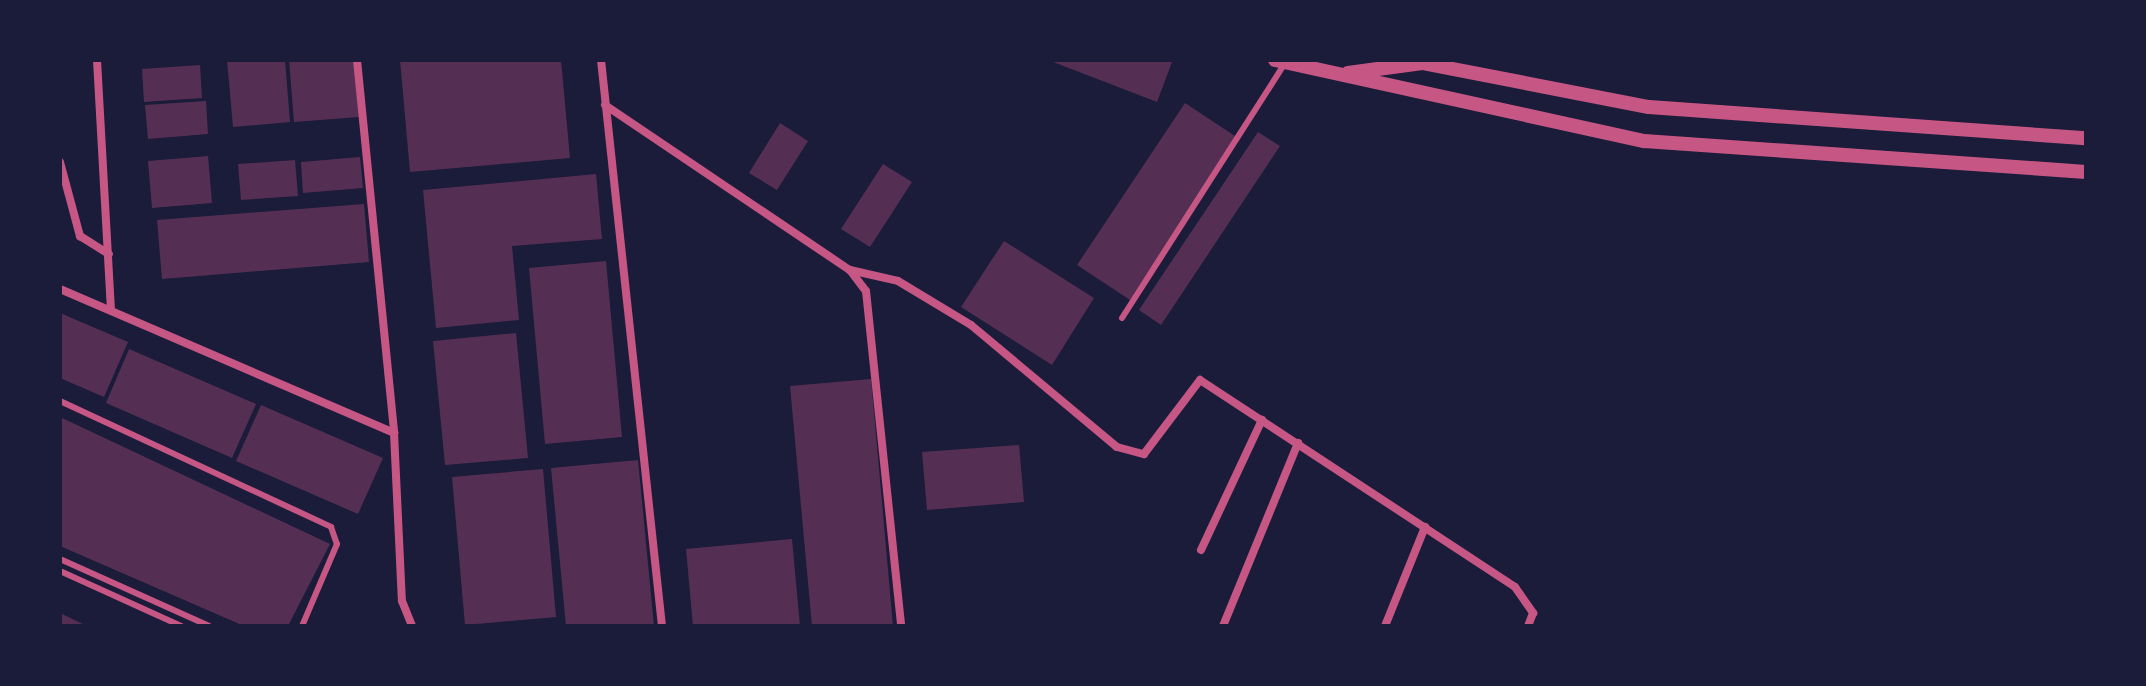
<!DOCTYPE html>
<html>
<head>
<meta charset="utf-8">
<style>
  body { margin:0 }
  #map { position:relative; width:2146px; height:686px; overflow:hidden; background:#1b1b3a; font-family:Montserrat,sans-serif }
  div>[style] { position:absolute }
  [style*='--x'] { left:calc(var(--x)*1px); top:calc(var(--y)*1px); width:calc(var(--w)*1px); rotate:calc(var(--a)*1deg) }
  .building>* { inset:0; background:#542f53 }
  .service>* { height:6px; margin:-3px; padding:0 3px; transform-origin:3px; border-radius:3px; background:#c65784 }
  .minor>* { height:8px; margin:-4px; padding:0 4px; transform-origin:4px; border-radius:4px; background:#c65784 }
  .tertiary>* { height:14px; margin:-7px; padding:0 7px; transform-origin:7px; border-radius:7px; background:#c65784 }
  span { translate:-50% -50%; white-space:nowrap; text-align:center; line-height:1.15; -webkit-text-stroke:8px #1b1b3a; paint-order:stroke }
  .frame { position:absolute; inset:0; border:62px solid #1b1b3a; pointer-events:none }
</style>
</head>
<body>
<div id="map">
  <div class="building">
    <i style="clip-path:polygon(227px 60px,285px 60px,290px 122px,233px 127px)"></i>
    <i style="clip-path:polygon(289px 60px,354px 60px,359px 117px,294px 122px)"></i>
    <i style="clip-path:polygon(400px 60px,561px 60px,570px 158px,410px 172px)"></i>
    <i style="clip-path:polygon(1048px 60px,1166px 60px,1172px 62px,1157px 102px)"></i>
    <i style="clip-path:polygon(200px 65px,202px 98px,144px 102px,142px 69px)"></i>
    <i style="clip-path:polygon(206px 101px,208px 134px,148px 139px,145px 105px)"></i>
    <i style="clip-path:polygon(1185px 103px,1238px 138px,1130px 300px,1077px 265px)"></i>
    <i style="clip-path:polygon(780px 123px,808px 141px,777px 190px,749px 173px)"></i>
    <i style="clip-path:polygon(1258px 132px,1280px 146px,1161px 325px,1139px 310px)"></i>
    <i style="clip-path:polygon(208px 156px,212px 203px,152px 208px,148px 161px)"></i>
    <i style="clip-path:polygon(360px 157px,363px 188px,303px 193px,301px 162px)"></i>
    <i style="clip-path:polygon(295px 160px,298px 196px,241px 200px,238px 164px)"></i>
    <i style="clip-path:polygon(883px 164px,912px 182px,870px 247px,841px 229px)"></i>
    <i style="clip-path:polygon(596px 174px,602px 239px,512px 246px,519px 320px,436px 328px,423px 190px)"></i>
    <i style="clip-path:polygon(364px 204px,369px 262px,162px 279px,157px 220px)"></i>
    <i style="clip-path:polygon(1004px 241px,1094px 298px,1052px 365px,961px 307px)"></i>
    <i style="clip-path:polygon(606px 261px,622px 437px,545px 444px,529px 268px)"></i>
    <i style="clip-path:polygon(60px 313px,128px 342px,104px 397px,60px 378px)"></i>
    <i style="clip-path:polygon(516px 333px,528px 458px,445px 465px,433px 341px)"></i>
    <i style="clip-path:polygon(129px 349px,256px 404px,232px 458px,106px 403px)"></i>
    <i style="clip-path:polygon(871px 379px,893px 626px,812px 626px,790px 386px)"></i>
    <i style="clip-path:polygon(261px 405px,383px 458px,358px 514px,236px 461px)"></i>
    <i style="clip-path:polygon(60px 417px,330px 544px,288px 626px,244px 626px,60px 546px)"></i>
    <i style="clip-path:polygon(1019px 445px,1024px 502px,927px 510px,922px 452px)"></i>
    <i style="clip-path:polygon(638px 460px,654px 626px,566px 626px,551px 468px)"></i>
    <i style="clip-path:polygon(543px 469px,556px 617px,465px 625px,452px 477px)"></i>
    <i style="clip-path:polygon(792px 539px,800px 626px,693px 626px,686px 549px)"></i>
    <i style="clip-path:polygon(60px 613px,87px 626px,60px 626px)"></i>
  </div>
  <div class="service">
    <i style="--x:1122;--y:318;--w:303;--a:-57.4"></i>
    <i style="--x:60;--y:401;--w:299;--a:24.9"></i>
    <i style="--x:331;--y:527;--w:18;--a:71"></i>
    <i style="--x:337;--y:544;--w:89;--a:113.1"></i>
    <i style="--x:60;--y:559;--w:163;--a:24.2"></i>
    <i style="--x:60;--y:571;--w:133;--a:24.4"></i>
  </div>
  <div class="minor">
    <i style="--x:97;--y:60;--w:250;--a:86.8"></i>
    <i style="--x:357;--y:60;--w:375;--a:84.3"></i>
    <i style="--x:394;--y:433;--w:168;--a:87.3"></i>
    <i style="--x:402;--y:601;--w:27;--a:68"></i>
    <i style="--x:601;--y:60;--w:569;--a:83.85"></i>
    <i style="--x:605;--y:105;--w:295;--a:34"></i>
    <i style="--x:850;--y:270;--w:26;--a:53"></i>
    <i style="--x:866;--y:291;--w:337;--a:84"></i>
    <i style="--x:60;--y:162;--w:77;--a:74.9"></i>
    <i style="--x:80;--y:236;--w:34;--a:32"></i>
    <i style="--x:850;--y:270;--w:49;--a:12.9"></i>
    <i style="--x:898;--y:281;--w:85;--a:31.1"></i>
    <i style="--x:971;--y:325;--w:190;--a:39.9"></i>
    <i style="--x:1117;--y:447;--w:28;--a:15"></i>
    <i style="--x:1144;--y:454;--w:93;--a:-52.9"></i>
    <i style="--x:1200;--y:380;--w:377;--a:33.3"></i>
    <i style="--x:1515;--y:587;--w:32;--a:55"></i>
    <i style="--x:1533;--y:613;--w:14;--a:111"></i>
    <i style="--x:60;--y:289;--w:364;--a:23.3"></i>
    <i style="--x:1201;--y:550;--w:144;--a:-64.9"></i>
    <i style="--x:1223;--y:626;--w:198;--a:-67.7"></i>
    <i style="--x:1385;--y:626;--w:107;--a:-68"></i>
  </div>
  <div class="tertiary">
    <i style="--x:1275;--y:60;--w:378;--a:12.4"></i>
    <i style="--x:1644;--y:141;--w:443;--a:4"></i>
    <i style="--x:1348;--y:73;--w:75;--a:-7.7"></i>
    <i style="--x:1422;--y:63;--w:231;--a:11"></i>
    <i style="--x:1649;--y:107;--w:438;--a:4.1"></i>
  </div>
  <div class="frame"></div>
</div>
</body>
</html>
